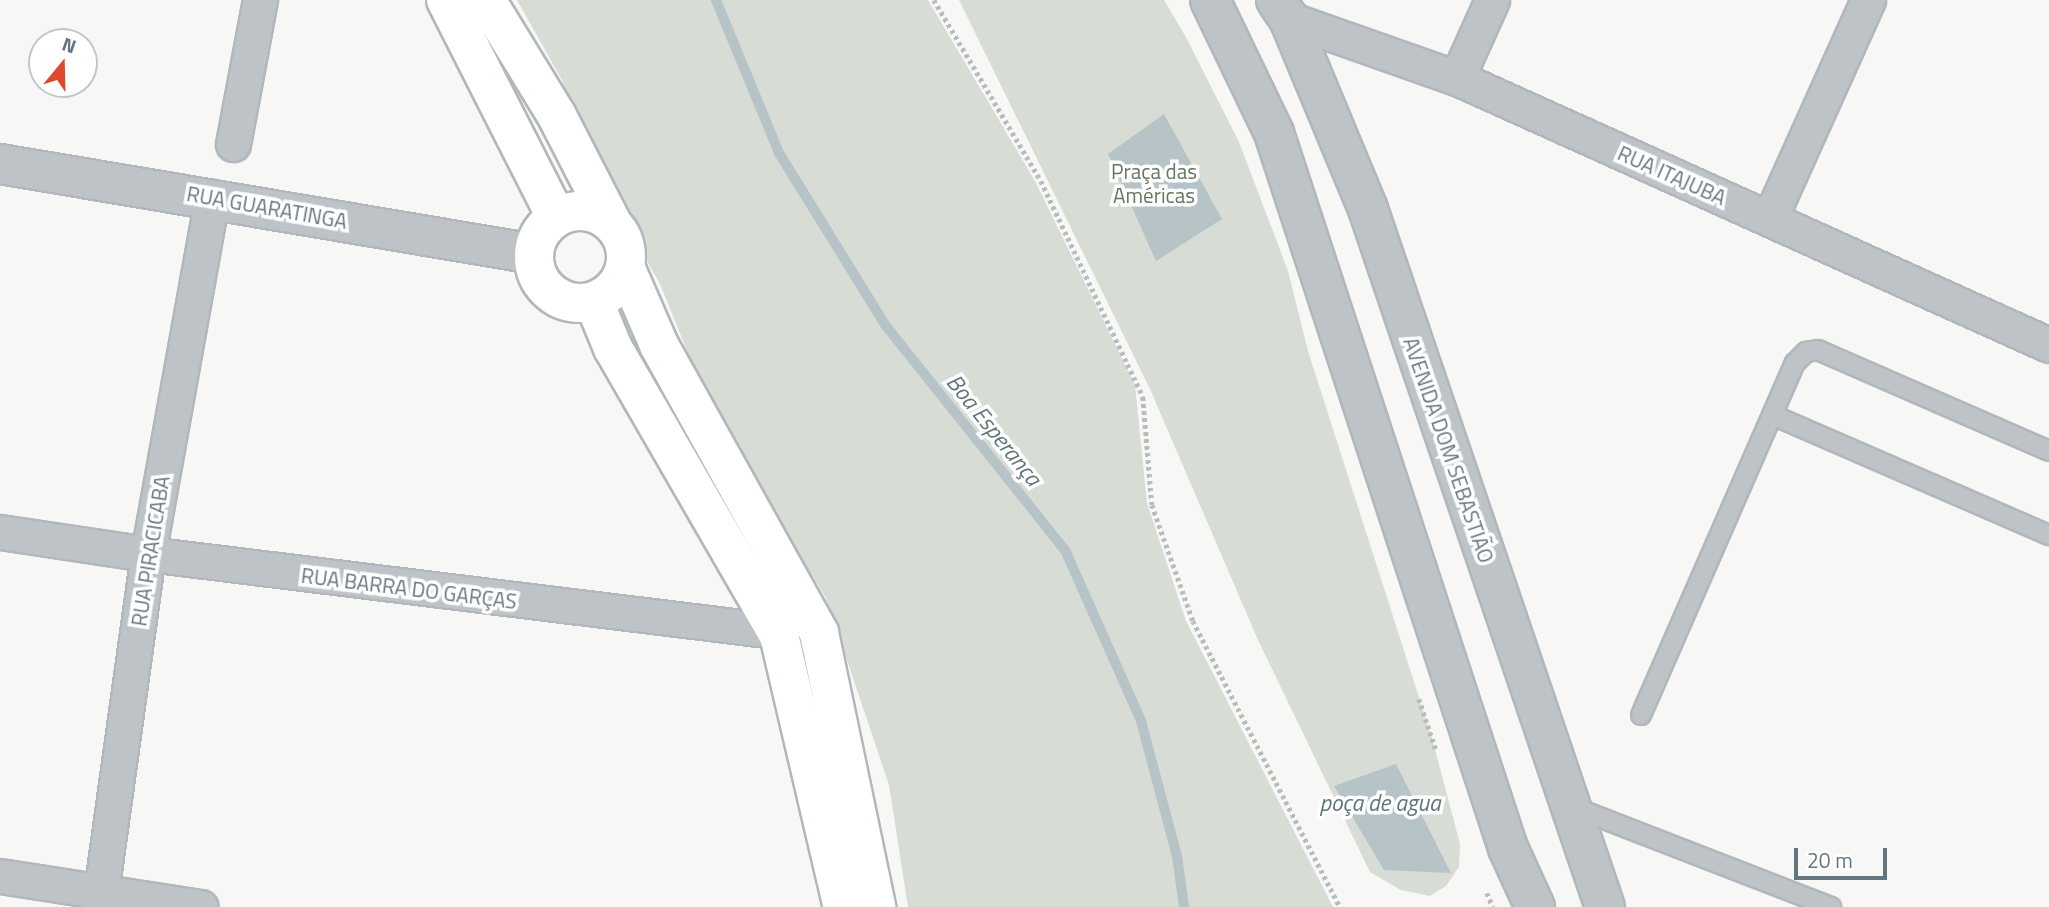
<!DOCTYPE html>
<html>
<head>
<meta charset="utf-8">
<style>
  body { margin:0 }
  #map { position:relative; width:2049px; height:907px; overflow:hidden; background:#f7f7f5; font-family:"Titillium Web",sans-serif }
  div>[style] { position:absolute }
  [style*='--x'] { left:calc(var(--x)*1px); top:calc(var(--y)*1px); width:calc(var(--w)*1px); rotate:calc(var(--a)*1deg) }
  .green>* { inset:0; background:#d7dcd4 }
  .water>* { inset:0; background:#b6c4c7 }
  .stream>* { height:10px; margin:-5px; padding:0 5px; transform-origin:5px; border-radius:5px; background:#b6c4c7 }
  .path>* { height:4.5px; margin-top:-2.25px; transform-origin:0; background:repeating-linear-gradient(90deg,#b9bcbf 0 3.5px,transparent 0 7px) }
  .roads { filter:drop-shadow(2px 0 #b1b7bb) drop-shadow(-2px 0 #b1b7bb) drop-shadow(0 2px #b1b7bb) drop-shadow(0 -2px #b1b7bb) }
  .service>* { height:18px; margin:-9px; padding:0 9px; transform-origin:9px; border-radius:9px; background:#bec3c7 }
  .minor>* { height:33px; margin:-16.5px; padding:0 16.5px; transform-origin:16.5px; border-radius:16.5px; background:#bec3c7 }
  .tertiary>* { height:38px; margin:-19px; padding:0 19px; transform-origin:19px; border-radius:19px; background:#bec3c7 }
  .secondary>* { height:38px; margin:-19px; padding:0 19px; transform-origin:19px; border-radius:19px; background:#fff }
  .secondary>.ring { margin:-19px; padding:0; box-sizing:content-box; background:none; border:38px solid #fff; border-radius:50% }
  span { translate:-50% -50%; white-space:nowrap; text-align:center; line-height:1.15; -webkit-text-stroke:7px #fff; paint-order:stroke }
  .park-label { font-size:21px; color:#677762 }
  .street-label { font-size:21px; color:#63757f }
  .water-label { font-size:23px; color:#5e7579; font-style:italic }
  .north { position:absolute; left:28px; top:28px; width:70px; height:70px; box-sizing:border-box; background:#fff; border:2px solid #c1c8cc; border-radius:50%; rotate:19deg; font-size:19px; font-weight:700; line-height:28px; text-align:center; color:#63757f }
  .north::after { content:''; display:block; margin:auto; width:24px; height:32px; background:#df482d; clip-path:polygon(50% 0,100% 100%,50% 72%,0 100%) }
  .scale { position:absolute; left:1794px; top:848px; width:93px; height:32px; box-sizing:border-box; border:4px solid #63757f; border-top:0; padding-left:9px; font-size:21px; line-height:24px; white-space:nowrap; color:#63757f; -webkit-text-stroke:5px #fff; paint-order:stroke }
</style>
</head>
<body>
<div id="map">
  <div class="green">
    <i style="clip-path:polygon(517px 0,928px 0,1035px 181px,1135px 385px,1147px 503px,1186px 621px,1333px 907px,908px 907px,889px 785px,826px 598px,709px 405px,660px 284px,583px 148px,563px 82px)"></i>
    <i style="clip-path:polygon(959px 0,1164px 0,1187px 39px,1239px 142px,1288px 271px,1308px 351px,1432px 738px,1460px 844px,1459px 867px,1446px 886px,1430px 896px,1401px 890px,1370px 872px,1258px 640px,1150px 389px)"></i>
  </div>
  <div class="water">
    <i style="clip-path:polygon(1164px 114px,1222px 219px,1156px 261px,1108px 154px)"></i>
    <i style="clip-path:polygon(1396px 764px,1451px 873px,1384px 870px,1334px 786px)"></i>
  </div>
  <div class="stream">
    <i style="--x:716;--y:0;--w:165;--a:67.6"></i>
    <i style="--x:779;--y:153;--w:203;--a:58.3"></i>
    <i style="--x:886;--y:326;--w:287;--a:51.4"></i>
    <i style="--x:1065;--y:550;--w:187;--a:66"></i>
    <i style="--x:1141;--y:721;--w:140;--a:75.1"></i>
    <i style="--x:1177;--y:856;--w:51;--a:82.2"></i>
  </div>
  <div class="path">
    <i style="--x:934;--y:0;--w:210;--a:59.4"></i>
    <i style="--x:1041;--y:181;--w:239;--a:64.7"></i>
    <i style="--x:1143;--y:397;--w:108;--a:85.2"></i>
    <i style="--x:1152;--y:505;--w:123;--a:70.5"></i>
    <i style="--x:1193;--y:621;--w:322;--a:62.8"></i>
    <i style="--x:1419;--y:699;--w:54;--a:71.6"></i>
    <i style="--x:1487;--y:893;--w:15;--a:67"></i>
  </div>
  <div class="roads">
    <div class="service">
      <i style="--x:1775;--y:416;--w:299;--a:23.5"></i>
      <i style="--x:1641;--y:715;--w:384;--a:-66.4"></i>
      <i style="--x:1795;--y:363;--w:16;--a:-45"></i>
      <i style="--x:1806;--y:352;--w:12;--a:-9"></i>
      <i style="--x:1818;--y:350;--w:252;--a:23.6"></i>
      <i style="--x:1573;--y:807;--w:277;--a:21.2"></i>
    </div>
    <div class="minor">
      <i style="--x:1289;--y:19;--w:178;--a:19.4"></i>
      <i style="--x:1457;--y:78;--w:649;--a:24.28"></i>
      <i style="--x:1457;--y:78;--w:85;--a:-65.8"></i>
      <i style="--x:233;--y:144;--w:147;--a:-79.4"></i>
      <i style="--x:1770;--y:218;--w:239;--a:-65.8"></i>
      <i style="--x:0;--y:532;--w:150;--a:8.5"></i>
      <i style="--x:148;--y:554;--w:656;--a:7.01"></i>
      <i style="--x:0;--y:876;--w:203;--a:8.8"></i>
      <i style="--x:99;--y:907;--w:356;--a:-82.1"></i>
      <i style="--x:148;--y:554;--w:363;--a:-79.8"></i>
    </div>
    <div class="tertiary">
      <i style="--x:1210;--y:0;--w:148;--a:64.3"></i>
      <i style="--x:1274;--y:133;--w:752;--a:71.88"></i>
      <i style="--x:1508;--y:848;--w:65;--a:65.4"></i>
      <i style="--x:1276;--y:0;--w:23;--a:56"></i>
      <i style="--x:1289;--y:19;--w:206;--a:67.4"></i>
      <i style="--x:1368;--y:209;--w:737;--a:71.25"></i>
      <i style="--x:0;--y:164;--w:542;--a:9.57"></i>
    </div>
    <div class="secondary">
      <i style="--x:446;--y:0;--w:243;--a:63.1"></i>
      <i style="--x:486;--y:0;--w:136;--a:58.5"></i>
      <i style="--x:557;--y:116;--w:120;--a:62.8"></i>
      <i class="ring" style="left:534px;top:211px;width:54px;height:54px"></i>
      <i style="--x:626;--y:269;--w:83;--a:66.5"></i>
      <i style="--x:659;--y:345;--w:329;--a:60.9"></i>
      <i style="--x:819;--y:633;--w:280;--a:78.2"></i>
      <i style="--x:594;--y:302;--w:50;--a:67.6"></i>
      <i style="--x:613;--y:348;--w:332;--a:60"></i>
      <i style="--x:779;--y:635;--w:279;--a:76.8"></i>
    </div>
  </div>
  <div class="park-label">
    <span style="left:1154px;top:183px">Praça das<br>Américas</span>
  </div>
  <div class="street-label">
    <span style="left:1672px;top:175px;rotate:24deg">RUA ITAJUBA</span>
    <span style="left:267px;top:207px;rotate:10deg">RUA GUARATINGA</span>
    <span style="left:1449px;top:450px;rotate:71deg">AVENIDA DOM SEBASTIÃO</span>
    <span style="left:150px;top:551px;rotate:-81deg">RUA PIRACICABA</span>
    <span style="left:409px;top:588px;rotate:7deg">RUA BARRA DO GARÇAS</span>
  </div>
  <div class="water-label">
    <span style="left:994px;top:430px;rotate:51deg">Boa Esperança</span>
    <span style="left:1380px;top:803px">poça de agua</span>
  </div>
  <div class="north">N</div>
  <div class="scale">20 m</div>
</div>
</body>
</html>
